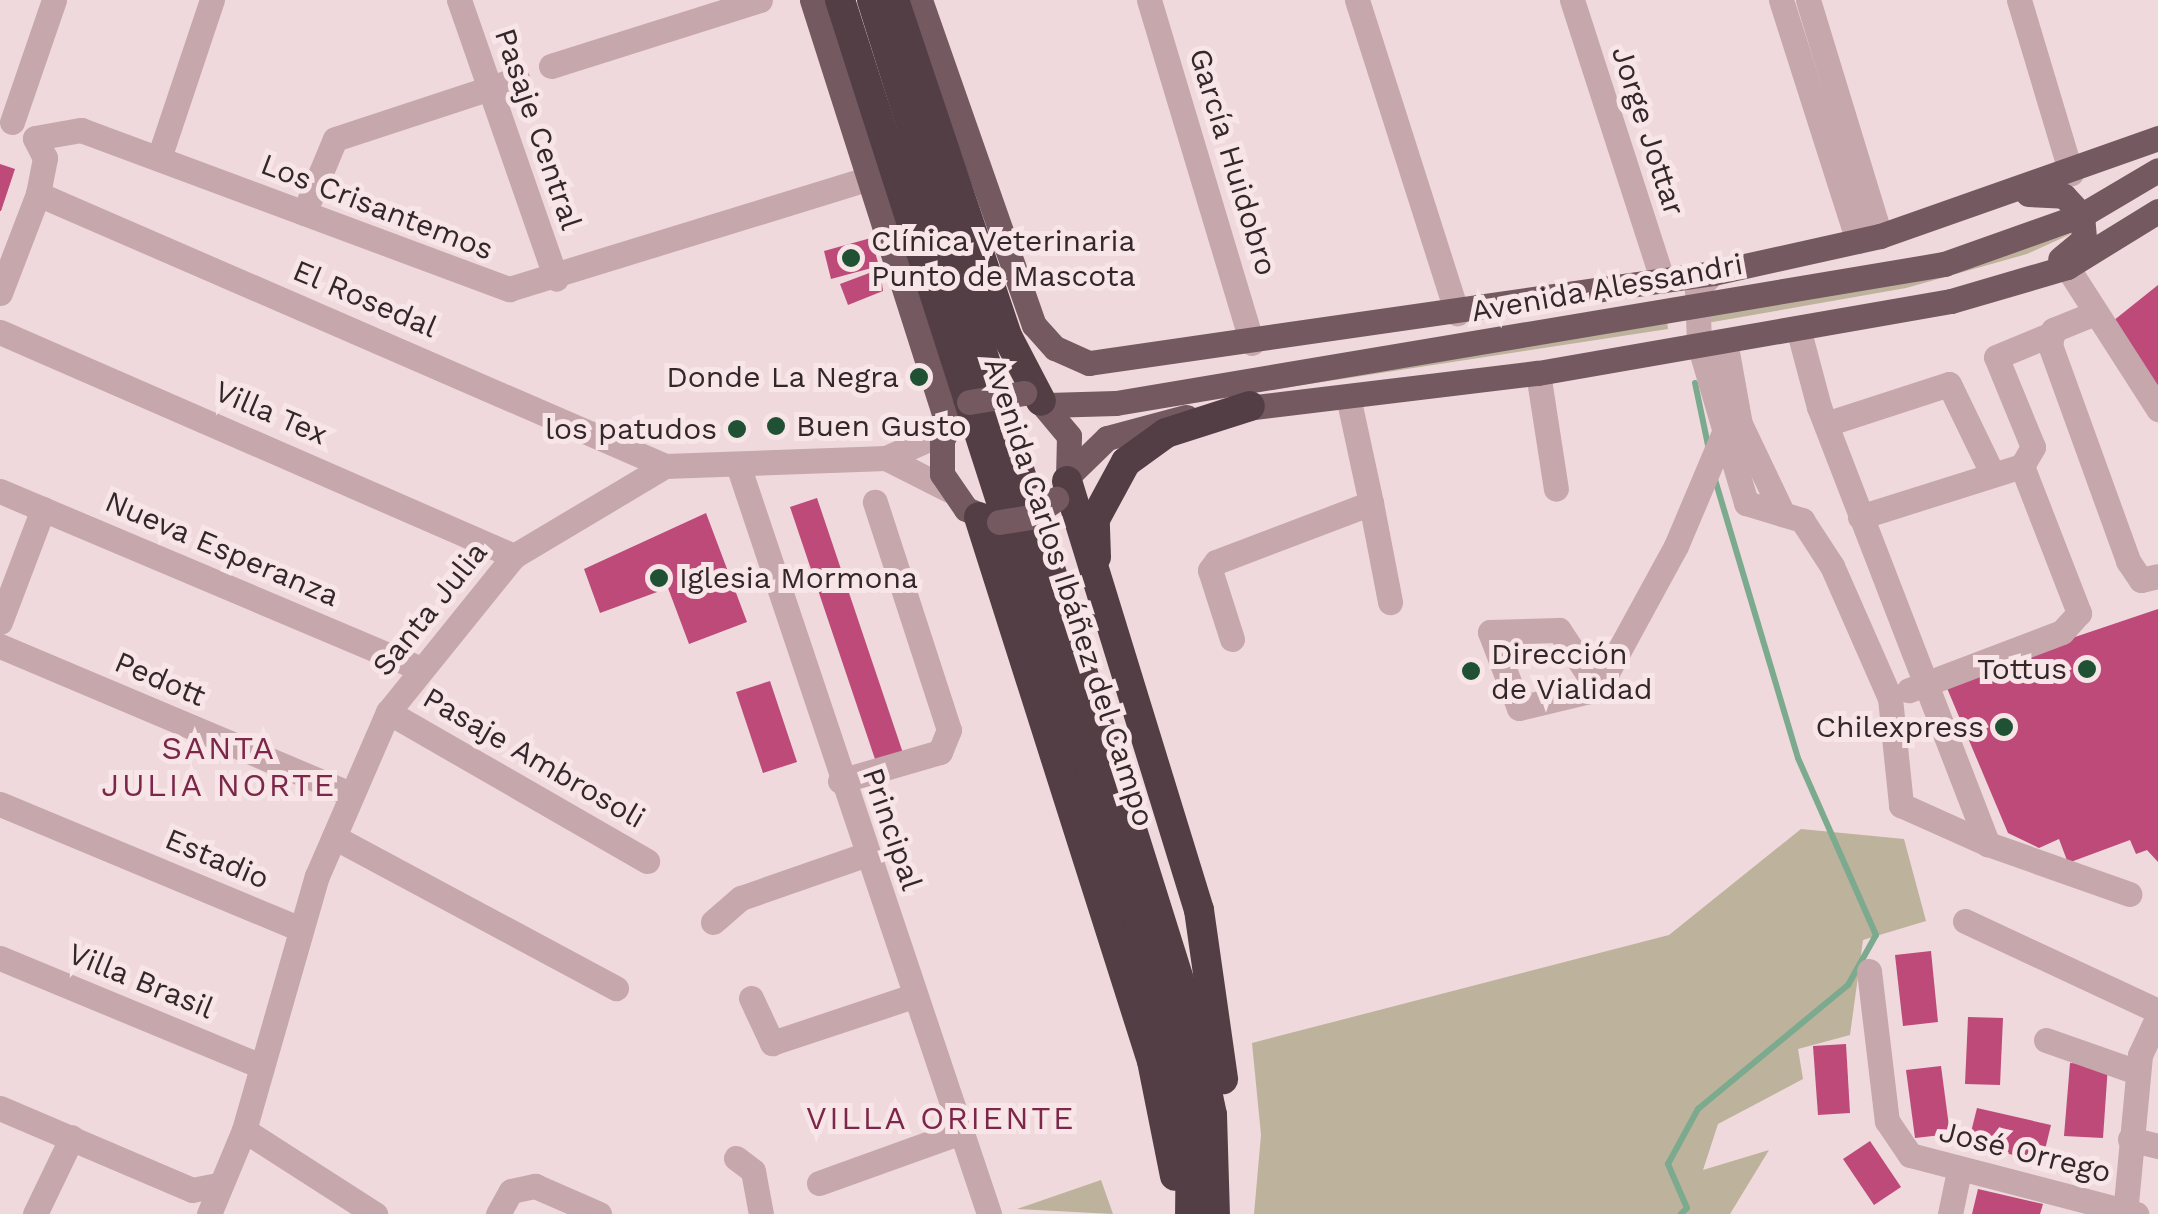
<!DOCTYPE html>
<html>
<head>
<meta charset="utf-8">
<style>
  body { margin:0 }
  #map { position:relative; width:2158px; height:1214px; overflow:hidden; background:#efd9dc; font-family:"Work Sans",sans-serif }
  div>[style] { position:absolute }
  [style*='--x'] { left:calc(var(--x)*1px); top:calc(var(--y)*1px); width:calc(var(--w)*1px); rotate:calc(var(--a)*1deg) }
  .green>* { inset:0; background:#bdb29b }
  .stream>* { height:6px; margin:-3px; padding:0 3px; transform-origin:3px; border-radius:3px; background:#7baa8e }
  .building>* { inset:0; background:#bd4a78 }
  .minor>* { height:25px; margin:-12.5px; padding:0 12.5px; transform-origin:12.5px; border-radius:12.5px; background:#c6a7ac }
  .major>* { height:25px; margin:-12.5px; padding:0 12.5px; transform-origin:12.5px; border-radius:12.5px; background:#745961 }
  .highway>* { height:30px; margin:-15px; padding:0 15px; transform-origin:15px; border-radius:15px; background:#533e45 }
  .major-bridge>* { height:25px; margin:-12.5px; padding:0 12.5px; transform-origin:12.5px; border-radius:12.5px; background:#745961 }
  .dots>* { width:28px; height:28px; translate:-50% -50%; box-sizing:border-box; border:5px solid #f7e5e7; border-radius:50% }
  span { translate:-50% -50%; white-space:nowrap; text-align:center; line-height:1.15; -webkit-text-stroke:10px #f7e5e7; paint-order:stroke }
  .street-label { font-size:30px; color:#33272b }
  .poi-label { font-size:30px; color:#33272b }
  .left { translate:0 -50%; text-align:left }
  .right { translate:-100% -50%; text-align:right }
  .neighbourhood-label { font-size:32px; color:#7c2649; letter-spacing:2.5px }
</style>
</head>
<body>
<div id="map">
  <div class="green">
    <i style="clip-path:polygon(2073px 233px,2027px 254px,1906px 288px,1707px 323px,1705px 313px,1963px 268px)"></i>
    <i style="clip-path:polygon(1667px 321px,1668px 329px,1113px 414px)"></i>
    <i style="clip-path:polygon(1801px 829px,1904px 839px,1926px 921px,1863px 940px,1850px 1035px,1798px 1049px,1803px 1079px,1718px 1124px,1703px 1170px,1769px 1150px,1730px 1214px,1254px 1214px,1261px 1135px,1252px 1043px,1669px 935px)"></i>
    <i style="clip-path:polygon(1101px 1180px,1113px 1214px,1017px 1209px)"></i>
  </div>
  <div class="stream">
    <i style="--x:1695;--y:383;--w:63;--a:78.2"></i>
    <i style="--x:1681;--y:1214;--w:8;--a:-45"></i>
    <i style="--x:1687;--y:1208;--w:48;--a:-113.4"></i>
    <i style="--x:1668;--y:1164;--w:63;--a:-61.4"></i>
    <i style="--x:1698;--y:1109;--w:195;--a:-39.6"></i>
    <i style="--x:1848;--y:985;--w:57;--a:-60.8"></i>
    <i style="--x:1876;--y:935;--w:193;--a:-113.8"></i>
    <i style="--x:1798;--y:758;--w:293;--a:-106.6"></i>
  </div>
  <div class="building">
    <i style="clip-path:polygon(0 164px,15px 169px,1px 211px,0 211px)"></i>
    <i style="clip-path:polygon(871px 238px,879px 266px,831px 279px,824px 251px)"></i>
    <i style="clip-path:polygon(880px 269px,883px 291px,848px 305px,840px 284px)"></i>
    <i style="clip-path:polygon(2158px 285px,2158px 389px,2113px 321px)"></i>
    <i style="clip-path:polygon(817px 498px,905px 759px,878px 768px,790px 507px)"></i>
    <i style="clip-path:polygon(706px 513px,747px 622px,689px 644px,668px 588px,600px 613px,584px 569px)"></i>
    <i style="clip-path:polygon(2158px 609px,2158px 862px,2147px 850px,2136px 854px,2130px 840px,2068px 863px,2059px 839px,2039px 848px,2008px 833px,1944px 681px)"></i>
    <i style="clip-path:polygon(770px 681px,797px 762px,763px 773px,736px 692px)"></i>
    <i style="clip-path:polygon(1931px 951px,1938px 1022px,1903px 1026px,1895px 955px)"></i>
    <i style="clip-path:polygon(1968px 1017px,2003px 1018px,2000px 1085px,1965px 1084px)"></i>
    <i style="clip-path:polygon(1846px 1044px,1850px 1113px,1818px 1115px,1813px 1046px)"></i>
    <i style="clip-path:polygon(2070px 1063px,2108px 1065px,2103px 1138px,2064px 1136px)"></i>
    <i style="clip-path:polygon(1941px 1066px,1950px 1134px,1915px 1138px,1906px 1070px)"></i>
    <i style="clip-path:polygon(1977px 1108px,2051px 1125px,2042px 1162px,1968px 1144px)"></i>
    <i style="clip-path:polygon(1870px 1141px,1901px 1187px,1874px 1205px,1843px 1159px)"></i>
    <i style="clip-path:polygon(1978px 1189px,2043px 1204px,2040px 1214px,1972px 1214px)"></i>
  </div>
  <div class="minor">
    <i style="--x:459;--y:0;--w:295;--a:70.8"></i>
    <i style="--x:1149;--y:0;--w:358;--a:73.3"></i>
    <i style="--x:1357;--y:0;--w:329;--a:72.3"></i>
    <i style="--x:1572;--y:0;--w:295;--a:72.1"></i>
    <i style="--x:1781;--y:0;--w:253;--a:72.3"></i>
    <i style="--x:1808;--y:0;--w:247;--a:73"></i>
    <i style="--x:2019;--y:0;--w:181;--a:73.3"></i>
    <i style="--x:551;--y:66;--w:219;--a:-17.5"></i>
    <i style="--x:12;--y:122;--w:129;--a:-71"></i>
    <i style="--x:35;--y:138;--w:47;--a:-9.9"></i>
    <i style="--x:81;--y:130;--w:457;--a:20.4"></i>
    <i style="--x:509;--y:289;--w:377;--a:-17.1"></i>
    <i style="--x:159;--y:158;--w:167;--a:-71.5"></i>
    <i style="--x:38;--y:194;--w:683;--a:23.45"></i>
    <i style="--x:304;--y:213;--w:80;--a:-67.3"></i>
    <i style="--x:335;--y:139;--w:192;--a:-18.2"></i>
    <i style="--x:2067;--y:267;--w:169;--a:57.3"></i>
    <i style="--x:1713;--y:273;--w:23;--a:135"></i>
    <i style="--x:1697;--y:289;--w:55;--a:87.9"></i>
    <i style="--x:1699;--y:344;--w:166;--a:73.5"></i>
    <i style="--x:1746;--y:503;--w:59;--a:16.9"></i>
    <i style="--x:1802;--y:520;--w:55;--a:56.9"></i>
    <i style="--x:1832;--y:566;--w:144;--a:66.3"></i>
    <i style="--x:1890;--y:698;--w:108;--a:84.1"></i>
    <i style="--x:1901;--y:805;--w:95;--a:24.1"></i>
    <i style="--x:0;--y:293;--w:106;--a:-69"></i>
    <i style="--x:38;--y:194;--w:37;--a:-79"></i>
    <i style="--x:45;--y:158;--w:22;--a:-117"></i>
    <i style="--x:2095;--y:313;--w:45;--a:158"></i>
    <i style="--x:2053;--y:330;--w:15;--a:101"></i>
    <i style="--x:2050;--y:345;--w:230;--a:70.1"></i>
    <i style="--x:2128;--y:561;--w:23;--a:56"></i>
    <i style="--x:2141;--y:580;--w:17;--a:-13"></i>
    <i style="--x:1798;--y:328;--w:82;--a:75.1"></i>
    <i style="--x:1819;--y:407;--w:469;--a:68.9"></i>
    <i style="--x:1988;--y:844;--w:150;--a:19.5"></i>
    <i style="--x:0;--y:332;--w:561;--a:23.55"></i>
    <i style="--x:1725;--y:341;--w:84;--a:79.8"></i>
    <i style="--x:1740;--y:424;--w:100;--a:64.5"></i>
    <i style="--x:1538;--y:373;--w:117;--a:81.2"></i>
    <i style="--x:1826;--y:424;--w:129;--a:-18"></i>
    <i style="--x:1949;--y:384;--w:97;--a:64.2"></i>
    <i style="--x:886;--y:458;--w:64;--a:-23.8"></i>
    <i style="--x:738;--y:465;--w:790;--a:71.47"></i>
    <i style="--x:2022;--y:466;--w:22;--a:-60"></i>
    <i style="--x:2033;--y:447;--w:97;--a:-112.3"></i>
    <i style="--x:1996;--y:357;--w:57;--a:-22.5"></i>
    <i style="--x:0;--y:491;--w:454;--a:22.9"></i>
    <i style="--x:1371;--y:503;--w:101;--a:79.1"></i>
    <i style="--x:1860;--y:517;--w:170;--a:-17.5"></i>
    <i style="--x:2022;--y:466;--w:158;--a:68.8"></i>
    <i style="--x:2079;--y:613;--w:25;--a:132"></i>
    <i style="--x:2062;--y:632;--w:164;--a:159.2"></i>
    <i style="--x:0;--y:622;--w:121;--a:-69.2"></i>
    <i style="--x:1232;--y:639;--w:72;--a:-107.7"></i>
    <i style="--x:1210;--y:570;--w:10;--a:-53"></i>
    <i style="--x:1216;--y:562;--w:166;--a:-20.8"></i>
    <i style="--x:1371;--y:503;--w:108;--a:-102.2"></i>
    <i style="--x:0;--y:646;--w:381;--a:22.9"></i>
    <i style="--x:1598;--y:689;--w:71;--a:-123.5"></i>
    <i style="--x:1559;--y:630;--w:69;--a:178.3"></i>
    <i style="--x:1490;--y:632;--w:81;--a:69.1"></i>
    <i style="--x:1519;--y:708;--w:81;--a:-13.5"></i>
    <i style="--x:1598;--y:689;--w:163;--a:-61.4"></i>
    <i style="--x:1676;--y:546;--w:154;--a:-67.1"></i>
    <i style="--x:388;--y:712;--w:299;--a:29.9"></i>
    <i style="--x:840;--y:781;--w:104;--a:-16.2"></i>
    <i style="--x:940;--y:752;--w:24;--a:-68"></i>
    <i style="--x:949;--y:730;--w:240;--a:-108"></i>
    <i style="--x:0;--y:804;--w:323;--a:22.6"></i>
    <i style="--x:334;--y:837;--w:320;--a:28.2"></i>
    <i style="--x:1965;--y:921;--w:213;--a:25"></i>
    <i style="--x:713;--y:922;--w:37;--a:-41"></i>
    <i style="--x:741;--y:898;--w:133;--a:-19.2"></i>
    <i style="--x:0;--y:958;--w:277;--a:22.5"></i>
    <i style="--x:1869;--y:971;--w:151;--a:83.2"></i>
    <i style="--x:1887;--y:1121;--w:41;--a:55.9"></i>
    <i style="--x:1910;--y:1155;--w:234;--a:14.6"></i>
    <i style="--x:751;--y:998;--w:50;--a:65"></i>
    <i style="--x:772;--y:1043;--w:149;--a:-18.4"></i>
    <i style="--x:2046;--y:1040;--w:96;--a:19.4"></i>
    <i style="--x:0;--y:1108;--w:209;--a:23.1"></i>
    <i style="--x:192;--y:1190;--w:26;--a:-11"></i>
    <i style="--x:244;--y:1130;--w:156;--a:32.7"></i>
    <i style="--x:2130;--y:1139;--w:29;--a:14"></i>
    <i style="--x:736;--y:1158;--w:21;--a:37"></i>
    <i style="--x:753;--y:1171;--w:44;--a:79.5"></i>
    <i style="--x:819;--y:1183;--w:148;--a:-19.8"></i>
    <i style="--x:35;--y:1214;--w:85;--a:-64.3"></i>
    <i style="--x:209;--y:1214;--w:91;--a:-67.4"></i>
    <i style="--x:244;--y:1130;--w:264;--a:-74"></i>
    <i style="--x:317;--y:876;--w:179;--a:-66.6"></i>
    <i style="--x:388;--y:712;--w:201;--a:-51.1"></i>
    <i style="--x:514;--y:556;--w:176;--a:-30.8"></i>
    <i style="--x:665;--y:466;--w:221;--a:-2.1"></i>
    <i style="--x:886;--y:458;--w:71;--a:26.9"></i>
    <i style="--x:498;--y:1214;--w:26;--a:-61"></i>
    <i style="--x:511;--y:1191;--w:25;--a:-12"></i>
    <i style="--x:535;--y:1186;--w:70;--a:23.6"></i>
    <i style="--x:1950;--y:1214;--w:44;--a:-78.2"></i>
    <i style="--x:2125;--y:1214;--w:160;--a:-84.6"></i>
    <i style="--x:2140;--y:1055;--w:43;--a:-65.2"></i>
  </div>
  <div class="major">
    <i style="--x:812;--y:0;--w:447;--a:72.3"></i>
    <i style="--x:920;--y:0;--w:344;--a:70.7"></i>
    <i style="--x:1034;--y:325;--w:31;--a:48"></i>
    <i style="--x:1055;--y:348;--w:37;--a:24"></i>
    <i style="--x:1089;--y:363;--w:630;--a:-8.21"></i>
    <i style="--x:1713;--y:273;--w:171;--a:-12.5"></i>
    <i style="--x:1880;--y:236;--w:295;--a:-19.4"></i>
    <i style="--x:2028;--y:194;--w:36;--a:3"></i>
    <i style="--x:2064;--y:196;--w:26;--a:47"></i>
    <i style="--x:2082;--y:215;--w:24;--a:85"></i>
    <i style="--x:2084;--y:239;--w:31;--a:140"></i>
    <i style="--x:1039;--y:400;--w:47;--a:50.2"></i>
    <i style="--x:1069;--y:436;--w:41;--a:91.4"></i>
    <i style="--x:1047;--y:405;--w:69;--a:-1.7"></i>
    <i style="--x:1116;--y:403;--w:840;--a:-9.53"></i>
    <i style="--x:1944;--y:264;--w:146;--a:-19.5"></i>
    <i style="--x:2082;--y:215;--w:88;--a:-30.6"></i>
    <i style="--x:1230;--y:410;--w:310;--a:-6.9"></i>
    <i style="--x:1538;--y:373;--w:419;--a:-9.9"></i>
    <i style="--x:1951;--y:301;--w:121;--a:-16.3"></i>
    <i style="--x:2067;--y:267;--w:107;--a:-31.6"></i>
    <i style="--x:957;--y:412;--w:32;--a:118"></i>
    <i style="--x:942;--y:440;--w:34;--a:90"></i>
    <i style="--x:942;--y:474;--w:42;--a:55.6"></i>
    <i style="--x:966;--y:509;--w:30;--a:23"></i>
    <i style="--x:1069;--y:475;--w:53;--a:-44.2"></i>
    <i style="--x:1107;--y:438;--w:82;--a:-14.9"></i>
  </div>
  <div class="highway">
    <i style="--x:840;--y:0;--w:1072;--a:72.19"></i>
    <i style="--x:1168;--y:1021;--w:118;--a:78.8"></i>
    <i style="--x:1191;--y:1137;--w:77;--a:90.7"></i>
    <i style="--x:872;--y:0;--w:1073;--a:72.6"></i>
    <i style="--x:1193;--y:1024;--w:93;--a:78.2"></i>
    <i style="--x:1212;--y:1115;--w:99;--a:88.3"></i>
    <i style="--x:894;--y:0;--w:354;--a:71.4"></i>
    <i style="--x:1007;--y:336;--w:73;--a:62.4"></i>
    <i style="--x:1067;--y:481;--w:449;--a:72.9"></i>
    <i style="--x:1199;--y:910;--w:171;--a:81.9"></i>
    <i style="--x:979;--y:517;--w:571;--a:72.36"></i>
    <i style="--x:1152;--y:1061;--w:117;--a:78.7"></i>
    <i style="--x:1096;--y:557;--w:38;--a:-92"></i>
    <i style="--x:1095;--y:519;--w:65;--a:-61.5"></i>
    <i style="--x:1126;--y:462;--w:49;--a:-35.9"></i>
    <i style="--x:1166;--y:433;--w:88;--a:-17.8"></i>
  </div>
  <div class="major-bridge">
    <i style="--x:969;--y:402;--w:56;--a:-9.3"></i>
    <i style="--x:999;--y:522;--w:31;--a:-9"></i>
    <i style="--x:1030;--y:517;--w:32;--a:-35"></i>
  </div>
  <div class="dots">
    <i style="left:851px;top:258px;background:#205134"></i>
    <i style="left:919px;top:377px;background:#205134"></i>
    <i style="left:776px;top:426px;background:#205134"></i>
    <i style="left:737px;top:429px;background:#205134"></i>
    <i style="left:659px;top:578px;background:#205134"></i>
    <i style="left:2087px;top:669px;background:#205134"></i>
    <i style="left:1471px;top:671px;background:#205134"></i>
    <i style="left:2004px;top:727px;background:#205134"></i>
  </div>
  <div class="street-label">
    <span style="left:538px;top:129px;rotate:71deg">Pasaje Central</span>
    <span style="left:1648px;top:131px;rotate:72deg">Jorge Jottar</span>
    <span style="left:1233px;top:162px;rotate:73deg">García Huidobro</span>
    <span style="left:377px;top:207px;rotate:21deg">Los Crisantemos</span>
    <span style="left:1607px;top:288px;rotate:-10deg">Avenida Alessandri</span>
    <span style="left:365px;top:299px;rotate:23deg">El Rosedal</span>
    <span style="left:271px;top:413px;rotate:23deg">Villa Tex</span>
    <span style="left:222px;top:549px;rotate:23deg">Nueva Esperanza</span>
    <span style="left:1069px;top:592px;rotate:72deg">Avenida Carlos Ibáñez del Campo</span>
    <span style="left:430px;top:609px;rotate:-51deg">Santa Julia</span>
    <span style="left:160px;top:679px;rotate:23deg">Pedott</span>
    <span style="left:534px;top:758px;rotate:30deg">Pasaje Ambrosoli</span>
    <span style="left:892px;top:829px;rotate:71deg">Principal</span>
    <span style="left:217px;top:859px;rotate:23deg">Estadio</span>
    <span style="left:141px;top:981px;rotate:22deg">Villa Brasil</span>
    <span style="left:2025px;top:1152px;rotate:14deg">José Orrego</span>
  </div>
  <div class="poi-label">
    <span class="left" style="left:871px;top:258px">Clínica Veterinaria<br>Punto de Mascota</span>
    <span class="right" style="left:899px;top:377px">Donde La Negra</span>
    <span class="left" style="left:796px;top:426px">Buen Gusto</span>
    <span class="right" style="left:717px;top:429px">los patudos</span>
    <span class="left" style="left:679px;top:578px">Iglesia Mormona</span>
    <span class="left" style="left:1491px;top:671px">Dirección<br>de Vialidad</span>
    <span class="right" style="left:2067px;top:669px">Tottus</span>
    <span class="right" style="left:1984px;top:727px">Chilexpress</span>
  </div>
  <div class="neighbourhood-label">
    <span style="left:219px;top:767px">SANTA<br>JULIA NORTE</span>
    <span style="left:941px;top:1118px">VILLA ORIENTE</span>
  </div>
</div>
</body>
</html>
